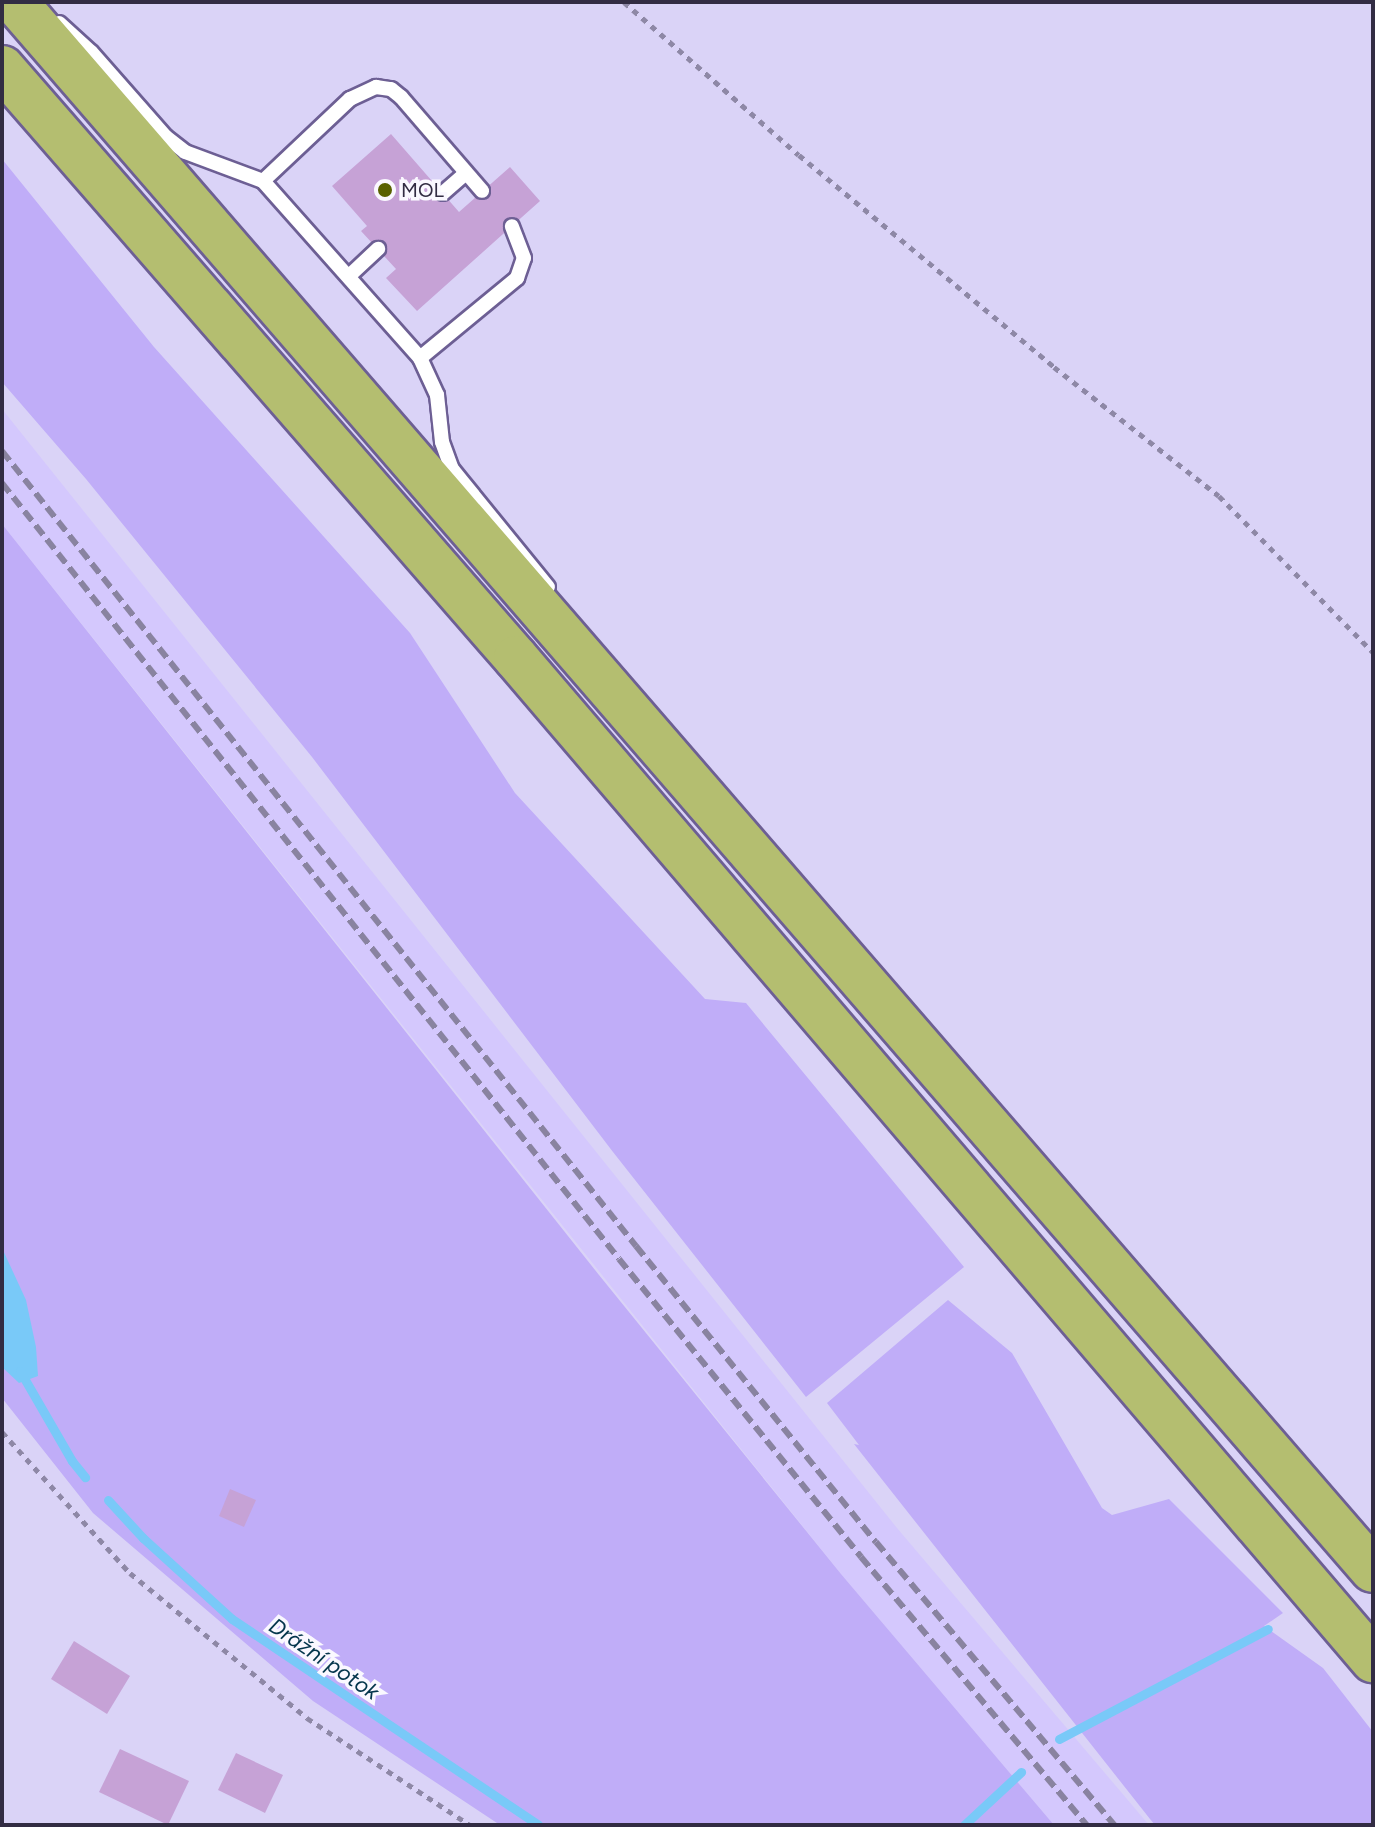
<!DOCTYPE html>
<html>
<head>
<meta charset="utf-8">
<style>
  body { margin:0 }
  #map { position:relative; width:1375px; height:1827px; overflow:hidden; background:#dad3f7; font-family:Figtree,sans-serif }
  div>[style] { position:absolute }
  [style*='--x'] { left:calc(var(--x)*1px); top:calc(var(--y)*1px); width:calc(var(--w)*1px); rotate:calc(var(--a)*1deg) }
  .built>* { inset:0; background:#d4c8fd }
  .green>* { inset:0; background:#c0adf8 }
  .water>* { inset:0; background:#79c9f8 }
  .stream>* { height:9px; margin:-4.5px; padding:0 4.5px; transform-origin:4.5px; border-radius:4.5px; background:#79c9f8 }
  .building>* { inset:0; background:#c6a2d6 }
  .path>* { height:5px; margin-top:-2.5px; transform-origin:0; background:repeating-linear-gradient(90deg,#8e88a6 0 6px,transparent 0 12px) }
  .roads { filter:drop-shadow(2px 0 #6d5f94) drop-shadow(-2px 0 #6d5f94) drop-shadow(0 2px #6d5f94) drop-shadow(0 -2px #6d5f94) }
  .service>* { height:14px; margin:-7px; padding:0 7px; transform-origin:7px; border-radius:7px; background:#fff }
  .trunk>* { height:44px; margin:-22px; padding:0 22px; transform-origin:22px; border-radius:22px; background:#b4be70 }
  .rail>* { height:6px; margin-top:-3px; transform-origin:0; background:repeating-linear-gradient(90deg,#8983a0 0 12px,transparent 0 18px) }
  .dots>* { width:22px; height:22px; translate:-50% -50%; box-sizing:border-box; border:4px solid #faf8ff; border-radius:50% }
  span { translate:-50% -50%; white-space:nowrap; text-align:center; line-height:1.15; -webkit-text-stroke:7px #faf8ff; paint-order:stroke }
  .poi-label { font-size:20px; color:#322c43 }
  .left { translate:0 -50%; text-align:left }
  .water-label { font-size:22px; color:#04354c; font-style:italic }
  .frame { position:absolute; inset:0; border:4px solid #322c43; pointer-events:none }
</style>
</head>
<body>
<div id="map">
  <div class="built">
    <i style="clip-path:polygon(2px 409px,897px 1528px,1149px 1825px,1054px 1825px,841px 1574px,2px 524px)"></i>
  </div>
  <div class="green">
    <i style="clip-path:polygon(2px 159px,154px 347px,410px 633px,515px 793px,705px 999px,746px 1003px,964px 1267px,806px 1397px,613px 1152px,312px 757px,86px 479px,2px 382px)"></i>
    <i style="clip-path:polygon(2px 524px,599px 1275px,841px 1574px,1054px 1825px,500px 1825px,313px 1701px,93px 1513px,2px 1398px)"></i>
    <i style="clip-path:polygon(948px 1300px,1012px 1353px,1102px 1508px,1112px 1515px,1169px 1499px,1283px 1613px,1264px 1626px,1323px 1668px,1373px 1732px,1373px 1825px,1155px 1825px,1150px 1819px,854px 1444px,859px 1445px,827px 1403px)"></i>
  </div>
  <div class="water">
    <i style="clip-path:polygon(2px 1248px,26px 1300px,36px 1347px,38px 1376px,19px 1383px,2px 1367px)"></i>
  </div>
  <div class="stream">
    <i style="--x:20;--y:1371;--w:104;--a:60"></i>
    <i style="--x:72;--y:1461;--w:21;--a:51"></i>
    <i style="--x:108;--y:1500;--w:52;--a:47.4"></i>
    <i style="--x:143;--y:1538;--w:120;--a:42.3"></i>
    <i style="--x:232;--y:1619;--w:369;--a:33.9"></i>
    <i style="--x:1059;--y:1739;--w:236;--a:-27.8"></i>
    <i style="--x:964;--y:1825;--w:78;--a:-42.9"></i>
  </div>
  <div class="building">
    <i style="clip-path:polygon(391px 134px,459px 212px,510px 167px,540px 201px,417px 311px,386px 278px,396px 269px,361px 231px,367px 226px,332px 186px)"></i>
    <i style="clip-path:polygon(230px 1489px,256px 1500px,244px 1527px,219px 1516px)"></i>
    <i style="clip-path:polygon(74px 1641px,130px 1676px,107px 1714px,51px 1679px)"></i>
    <i style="clip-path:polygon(120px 1749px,189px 1781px,168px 1825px,99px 1792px)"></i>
    <i style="clip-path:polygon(236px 1753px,283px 1775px,265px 1813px,218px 1790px)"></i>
  </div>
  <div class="path">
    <i style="--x:624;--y:2;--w:232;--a:41.2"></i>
    <i style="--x:799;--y:155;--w:332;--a:39.7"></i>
    <i style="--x:1054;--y:367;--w:209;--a:38"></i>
    <i style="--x:1219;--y:496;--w:219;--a:45.4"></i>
    <i style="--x:2;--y:1432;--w:190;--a:47.8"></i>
    <i style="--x:130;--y:1573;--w:229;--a:39.3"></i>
    <i style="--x:307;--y:1718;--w:195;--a:33.3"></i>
  </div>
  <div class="roads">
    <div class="service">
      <i style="--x:59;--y:23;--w:43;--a:42.2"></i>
      <i style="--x:91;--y:52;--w:113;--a:48.6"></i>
      <i style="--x:166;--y:137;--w:24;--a:38"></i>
      <i style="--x:185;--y:152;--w:83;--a:20.4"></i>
      <i style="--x:263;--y:181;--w:237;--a:48.4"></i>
      <i style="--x:420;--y:358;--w:41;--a:65.3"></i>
      <i style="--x:437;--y:395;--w:47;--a:83.9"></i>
      <i style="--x:442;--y:442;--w:29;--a:70"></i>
      <i style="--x:452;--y:469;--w:152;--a:50.9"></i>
      <i style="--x:263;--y:181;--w:120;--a:-43.3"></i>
      <i style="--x:350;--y:99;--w:29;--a:-25"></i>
      <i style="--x:376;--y:87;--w:15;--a:8"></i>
      <i style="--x:391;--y:89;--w:13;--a:39"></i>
      <i style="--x:401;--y:97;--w:124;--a:49.2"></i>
      <i style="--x:443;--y:193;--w:30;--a:-41"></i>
      <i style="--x:349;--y:276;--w:40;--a:-43"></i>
      <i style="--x:420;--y:358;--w:126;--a:-39.5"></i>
      <i style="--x:517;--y:278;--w:21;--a:-71"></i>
      <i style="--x:524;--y:258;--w:34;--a:-111"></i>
    </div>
    <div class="trunk">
      <i style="--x:15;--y:2;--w:2074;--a:49.11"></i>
      <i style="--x:2;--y:68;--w:782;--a:48.94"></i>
      <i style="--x:516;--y:658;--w:1319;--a:49.46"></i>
    </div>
  </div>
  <div class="rail">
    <i style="--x:2;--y:451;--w:1017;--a:51.43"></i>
    <i style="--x:636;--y:1246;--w:381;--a:51"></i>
    <i style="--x:876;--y:1542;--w:370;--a:49.9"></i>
    <i style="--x:2;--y:483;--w:991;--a:51.51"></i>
    <i style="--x:619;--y:1259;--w:384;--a:50.9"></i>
    <i style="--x:861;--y:1557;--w:351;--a:49.9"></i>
  </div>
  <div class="dots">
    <i style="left:385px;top:190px;background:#596100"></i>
  </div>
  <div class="poi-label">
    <span class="left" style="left:401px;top:190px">MOL</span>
  </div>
  <div class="water-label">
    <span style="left:324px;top:1659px;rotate:34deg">Drážní potok</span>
  </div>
  <div class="frame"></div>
</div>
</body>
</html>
